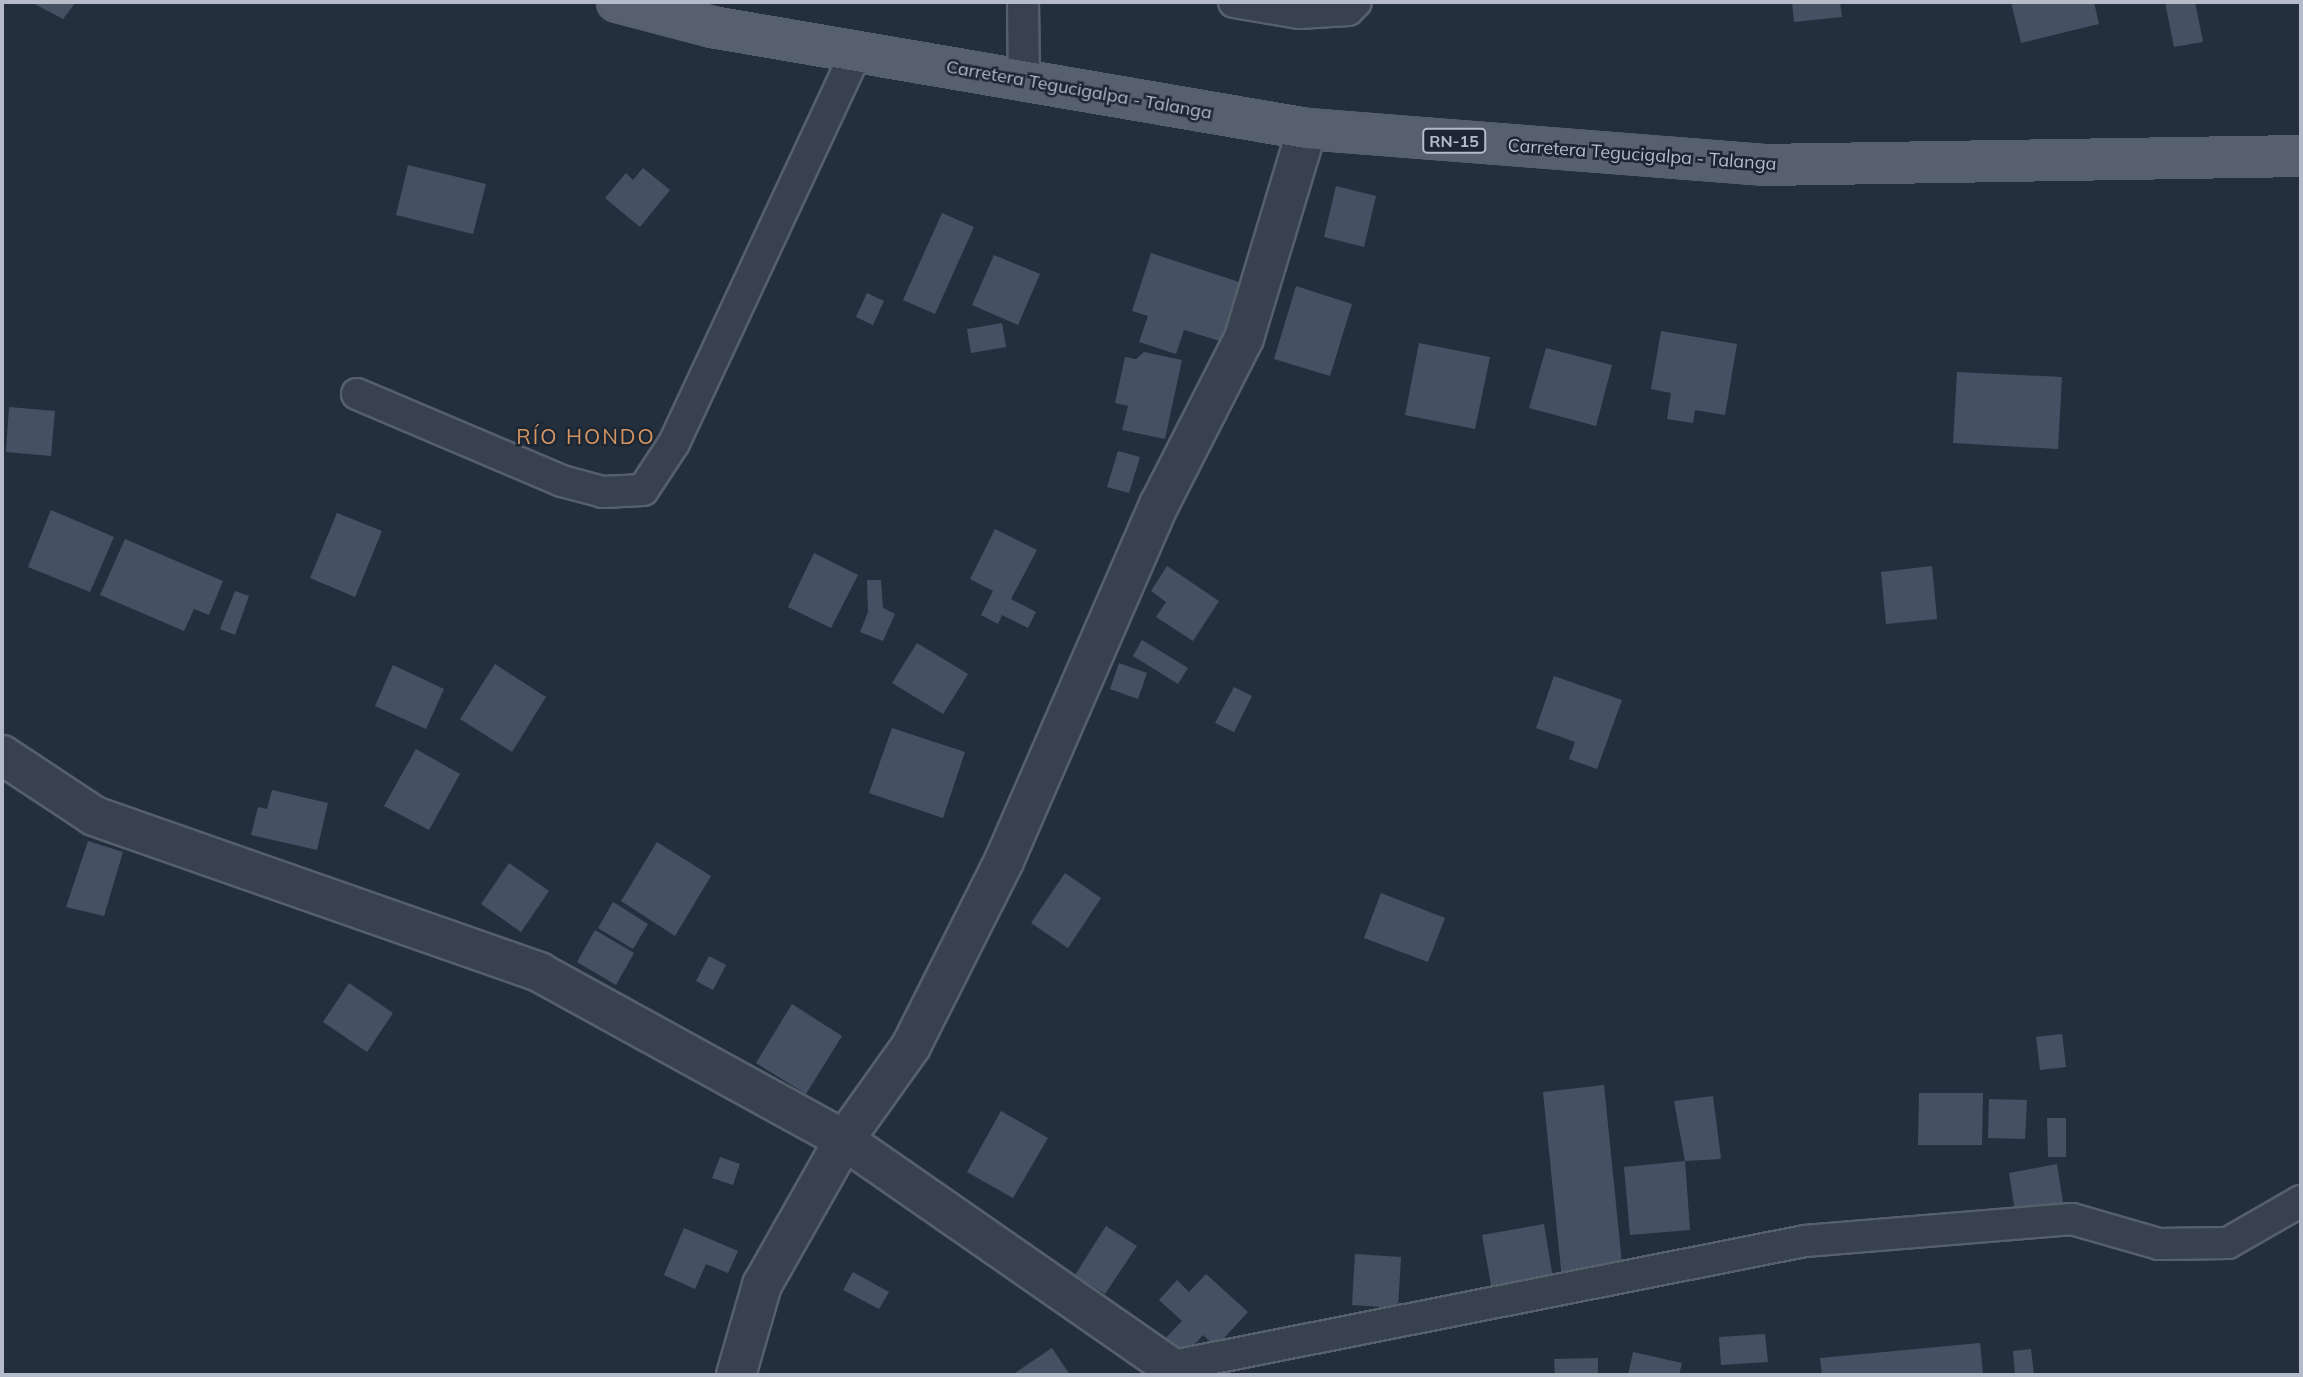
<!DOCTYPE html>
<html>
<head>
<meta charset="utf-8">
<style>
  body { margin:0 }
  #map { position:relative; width:2303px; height:1377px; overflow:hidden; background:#242f3e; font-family:Mulish,sans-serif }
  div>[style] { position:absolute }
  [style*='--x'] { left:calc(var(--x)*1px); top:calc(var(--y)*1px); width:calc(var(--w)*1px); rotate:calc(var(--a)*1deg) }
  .building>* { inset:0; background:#455162 }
  .roads { filter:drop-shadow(2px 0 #565f6c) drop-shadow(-2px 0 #565f6c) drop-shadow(0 2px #565f6c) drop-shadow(0 -2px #565f6c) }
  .minor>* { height:30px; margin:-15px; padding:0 15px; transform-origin:15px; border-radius:15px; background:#38414e }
  .tertiary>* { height:38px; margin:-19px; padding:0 19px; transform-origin:19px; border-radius:19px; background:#38414e }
  .primary>* { height:38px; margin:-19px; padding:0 19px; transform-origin:19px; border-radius:19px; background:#56606e }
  span { translate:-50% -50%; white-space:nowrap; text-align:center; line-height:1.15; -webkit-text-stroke:5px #1d2633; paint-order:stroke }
  .shield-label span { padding:2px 5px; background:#1d2633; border:2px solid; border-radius:5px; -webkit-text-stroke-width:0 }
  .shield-label { font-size:16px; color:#b4bcc9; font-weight:700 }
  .street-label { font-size:18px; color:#b4bcc9 }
  .quarter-label { font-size:21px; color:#d59563; letter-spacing:2px }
  .frame { position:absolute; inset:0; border:4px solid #b4bcc9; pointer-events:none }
</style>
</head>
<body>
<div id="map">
  <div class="building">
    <i style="clip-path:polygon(31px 2px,76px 2px,63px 19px)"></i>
    <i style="clip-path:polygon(1792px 2px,1840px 2px,1842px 17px,1794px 22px)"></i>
    <i style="clip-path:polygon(2011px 2px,2094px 2px,2099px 24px,2021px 43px)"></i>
    <i style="clip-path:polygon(2165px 2px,2195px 2px,2203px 42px,2174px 47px)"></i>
    <i style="clip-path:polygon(408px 165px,486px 184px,473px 234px,396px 215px)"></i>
    <i style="clip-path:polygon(643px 168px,670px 190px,640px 227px,605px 198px,626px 173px,633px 180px)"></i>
    <i style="clip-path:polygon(1336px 186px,1376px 196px,1364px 247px,1324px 237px)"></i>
    <i style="clip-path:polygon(942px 213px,974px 227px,935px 314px,903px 300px)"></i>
    <i style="clip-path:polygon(1151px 253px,1242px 283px,1223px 342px,1184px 330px,1176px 354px,1139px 342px,1148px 316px,1132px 311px)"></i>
    <i style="clip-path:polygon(994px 255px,1040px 274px,1018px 325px,972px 305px)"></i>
    <i style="clip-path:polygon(1296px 286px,1352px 304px,1330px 376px,1274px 359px)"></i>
    <i style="clip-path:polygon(867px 293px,884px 301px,873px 325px,856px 317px)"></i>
    <i style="clip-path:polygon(1002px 323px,1006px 347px,971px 353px,967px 329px)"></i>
    <i style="clip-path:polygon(1661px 331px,1737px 344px,1725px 415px,1695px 410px,1693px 423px,1667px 419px,1671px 393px,1651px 389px)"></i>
    <i style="clip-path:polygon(1419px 343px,1490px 357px,1475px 429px,1405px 415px)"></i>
    <i style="clip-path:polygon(1546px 348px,1612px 365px,1596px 426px,1529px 408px)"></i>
    <i style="clip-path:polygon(1144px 352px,1182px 360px,1165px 439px,1122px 430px,1128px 406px,1115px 403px,1125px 357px,1136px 359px)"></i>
    <i style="clip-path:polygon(1957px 372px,2062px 377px,2058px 449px,1953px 443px)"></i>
    <i style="clip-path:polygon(9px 407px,55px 411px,51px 456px,6px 452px)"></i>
    <i style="clip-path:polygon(1118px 451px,1140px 457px,1129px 493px,1107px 487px)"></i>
    <i style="clip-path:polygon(51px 510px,114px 537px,90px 592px,28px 567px)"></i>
    <i style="clip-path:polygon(337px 513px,382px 531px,355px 597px,310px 578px)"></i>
    <i style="clip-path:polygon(995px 529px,1037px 550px,1011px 599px,1036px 612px,1028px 628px,1002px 615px,998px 624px,981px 615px,993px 591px,970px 579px)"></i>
    <i style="clip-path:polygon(125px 539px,223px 581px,209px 615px,194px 609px,184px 631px,100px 595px)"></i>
    <i style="clip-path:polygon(814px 553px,858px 575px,831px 628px,788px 607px)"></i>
    <i style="clip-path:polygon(1167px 566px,1219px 601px,1193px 641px,1156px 617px,1166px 602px,1151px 591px)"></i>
    <i style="clip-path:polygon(1932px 566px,1937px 619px,1886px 624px,1881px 572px)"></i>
    <i style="clip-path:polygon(867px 580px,881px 580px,883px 608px,895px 614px,883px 641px,860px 632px,868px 612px)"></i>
    <i style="clip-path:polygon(235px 591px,249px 596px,235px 635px,220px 629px)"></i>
    <i style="clip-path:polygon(1142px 640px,1188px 668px,1178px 684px,1133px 656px)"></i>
    <i style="clip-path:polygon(917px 643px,968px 674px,943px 714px,892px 683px)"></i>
    <i style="clip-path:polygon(1119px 663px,1147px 673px,1138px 699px,1110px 689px)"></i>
    <i style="clip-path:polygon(495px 664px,546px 697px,512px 752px,460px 719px)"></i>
    <i style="clip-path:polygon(393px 665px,444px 689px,426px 729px,375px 706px)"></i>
    <i style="clip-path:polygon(1554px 676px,1622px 700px,1597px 769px,1569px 759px,1575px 742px,1536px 728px)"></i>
    <i style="clip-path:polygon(1234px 687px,1252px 696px,1234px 732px,1215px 723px)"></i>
    <i style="clip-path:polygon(892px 728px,965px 752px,943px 818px,869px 793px)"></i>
    <i style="clip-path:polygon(416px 749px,460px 774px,429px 830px,384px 806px)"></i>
    <i style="clip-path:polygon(272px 790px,328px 803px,317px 850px,251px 835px,258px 807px,267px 809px)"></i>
    <i style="clip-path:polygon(88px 841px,123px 852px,104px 916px,66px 907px)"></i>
    <i style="clip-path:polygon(657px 842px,711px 876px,675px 936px,621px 901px)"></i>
    <i style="clip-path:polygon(509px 863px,549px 891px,521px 932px,481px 904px)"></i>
    <i style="clip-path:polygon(1065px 873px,1101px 898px,1068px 948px,1031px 923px)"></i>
    <i style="clip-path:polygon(1381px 893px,1445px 918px,1428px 962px,1364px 938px)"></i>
    <i style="clip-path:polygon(613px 902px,648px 924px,633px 949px,598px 928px)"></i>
    <i style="clip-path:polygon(595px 930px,634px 953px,616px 985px,577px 962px)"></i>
    <i style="clip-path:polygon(709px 956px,726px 965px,713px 990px,696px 981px)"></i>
    <i style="clip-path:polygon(349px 983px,393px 1013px,367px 1052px,323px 1022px)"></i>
    <i style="clip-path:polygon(792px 1004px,842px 1036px,806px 1094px,756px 1063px)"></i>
    <i style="clip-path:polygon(2062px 1034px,2066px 1067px,2040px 1070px,2036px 1037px)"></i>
    <i style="clip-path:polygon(1604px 1085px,1625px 1293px,1564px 1299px,1543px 1092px)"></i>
    <i style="clip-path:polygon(1919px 1093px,1983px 1093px,1982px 1145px,1918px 1145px)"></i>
    <i style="clip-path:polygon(1713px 1096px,1721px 1159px,1685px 1161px,1674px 1101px)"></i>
    <i style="clip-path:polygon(1989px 1099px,2027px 1100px,2025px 1139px,1988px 1138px)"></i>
    <i style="clip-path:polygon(1001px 1111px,1048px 1138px,1013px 1198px,967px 1172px)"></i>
    <i style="clip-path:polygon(2047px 1118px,2066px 1118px,2066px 1157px,2048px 1157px)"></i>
    <i style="clip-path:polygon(720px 1157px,740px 1164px,733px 1185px,712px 1178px)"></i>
    <i style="clip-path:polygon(1685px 1161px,1690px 1230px,1630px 1235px,1624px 1167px)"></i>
    <i style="clip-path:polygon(2057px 1164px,2065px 1215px,2017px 1224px,2009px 1173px)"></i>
    <i style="clip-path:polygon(1544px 1224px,1554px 1285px,1493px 1296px,1482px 1235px)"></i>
    <i style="clip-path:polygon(1106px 1226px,1137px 1246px,1105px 1294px,1075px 1275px)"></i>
    <i style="clip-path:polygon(684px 1228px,738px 1251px,728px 1273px,706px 1264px,695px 1289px,664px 1275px)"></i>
    <i style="clip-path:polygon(1355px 1254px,1401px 1257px,1398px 1308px,1352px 1305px)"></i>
    <i style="clip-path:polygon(853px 1272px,889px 1292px,879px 1309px,843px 1290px)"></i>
    <i style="clip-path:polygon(1206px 1274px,1248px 1312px,1216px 1347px,1203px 1335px,1178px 1363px,1159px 1345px,1182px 1321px,1159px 1300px,1177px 1280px,1189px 1292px)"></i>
    <i style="clip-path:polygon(1765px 1334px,1768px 1362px,1721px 1365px,1719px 1337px)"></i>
    <i style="clip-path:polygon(1980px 1343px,1983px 1375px,1822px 1375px,1820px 1358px)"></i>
    <i style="clip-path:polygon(1052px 1348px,1070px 1375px,1012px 1375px)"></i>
    <i style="clip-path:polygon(2031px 1349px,2034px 1375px,2015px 1375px,2013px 1351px)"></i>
    <i style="clip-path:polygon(1633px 1352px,1682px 1363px,1679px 1375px,1628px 1375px)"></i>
    <i style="clip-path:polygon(1598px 1358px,1598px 1375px,1555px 1375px,1554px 1359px)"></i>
  </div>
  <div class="roads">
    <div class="minor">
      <i style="--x:1023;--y:2;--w:78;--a:89.3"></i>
      <i style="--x:1234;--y:2;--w:66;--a:9.6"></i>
      <i style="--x:1299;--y:13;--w:49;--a:-3.5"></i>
      <i style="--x:1348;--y:10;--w:11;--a:-45"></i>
      <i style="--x:357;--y:394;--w:223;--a:23"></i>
      <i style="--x:562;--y:481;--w:42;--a:15"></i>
      <i style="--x:603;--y:492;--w:40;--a:-2.9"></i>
      <i style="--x:643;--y:490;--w:56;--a:-56.6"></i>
      <i style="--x:674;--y:443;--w:431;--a:-65"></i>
      <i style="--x:1173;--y:1366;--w:644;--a:-11.19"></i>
      <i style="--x:1805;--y:1241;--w:268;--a:-4.7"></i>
      <i style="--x:2072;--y:1219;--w:91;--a:16"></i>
      <i style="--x:2159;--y:1244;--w:69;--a:-0.8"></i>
      <i style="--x:2228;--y:1243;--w:84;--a:-29.9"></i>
    </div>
    <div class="tertiary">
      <i style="--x:2;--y:755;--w:110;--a:33.5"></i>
      <i style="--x:94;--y:816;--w:472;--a:19.3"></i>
      <i style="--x:539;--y:972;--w:348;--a:28.8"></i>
      <i style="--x:844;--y:1140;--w:412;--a:34.8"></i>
      <i style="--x:736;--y:1375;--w:94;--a:-73.9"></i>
      <i style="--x:762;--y:1285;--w:167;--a:-60.5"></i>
      <i style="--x:844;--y:1140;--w:115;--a:-54.5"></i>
      <i style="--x:911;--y:1046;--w:207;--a:-63.3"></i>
      <i style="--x:1004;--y:861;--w:388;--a:-66.5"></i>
      <i style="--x:1159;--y:505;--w:187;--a:-63"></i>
      <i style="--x:1244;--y:338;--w:218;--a:-73.2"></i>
    </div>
    <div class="primary">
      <i style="--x:617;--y:2;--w:98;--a:14.7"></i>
      <i style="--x:712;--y:27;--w:604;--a:9.73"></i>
      <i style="--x:1307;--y:129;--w:458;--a:4.5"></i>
      <i style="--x:1764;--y:165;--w:537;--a:-0.96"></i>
    </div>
  </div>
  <div class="shield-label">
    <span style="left:1454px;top:141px">RN-15</span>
  </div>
  <div class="street-label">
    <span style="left:1079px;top:90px;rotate:10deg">Carretera Tegucigalpa - Talanga</span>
    <span style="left:1642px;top:155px;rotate:4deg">Carretera Tegucigalpa - Talanga</span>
  </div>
  <div class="quarter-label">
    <span style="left:586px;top:436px">RÍO HONDO</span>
  </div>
  <div class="frame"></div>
</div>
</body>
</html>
